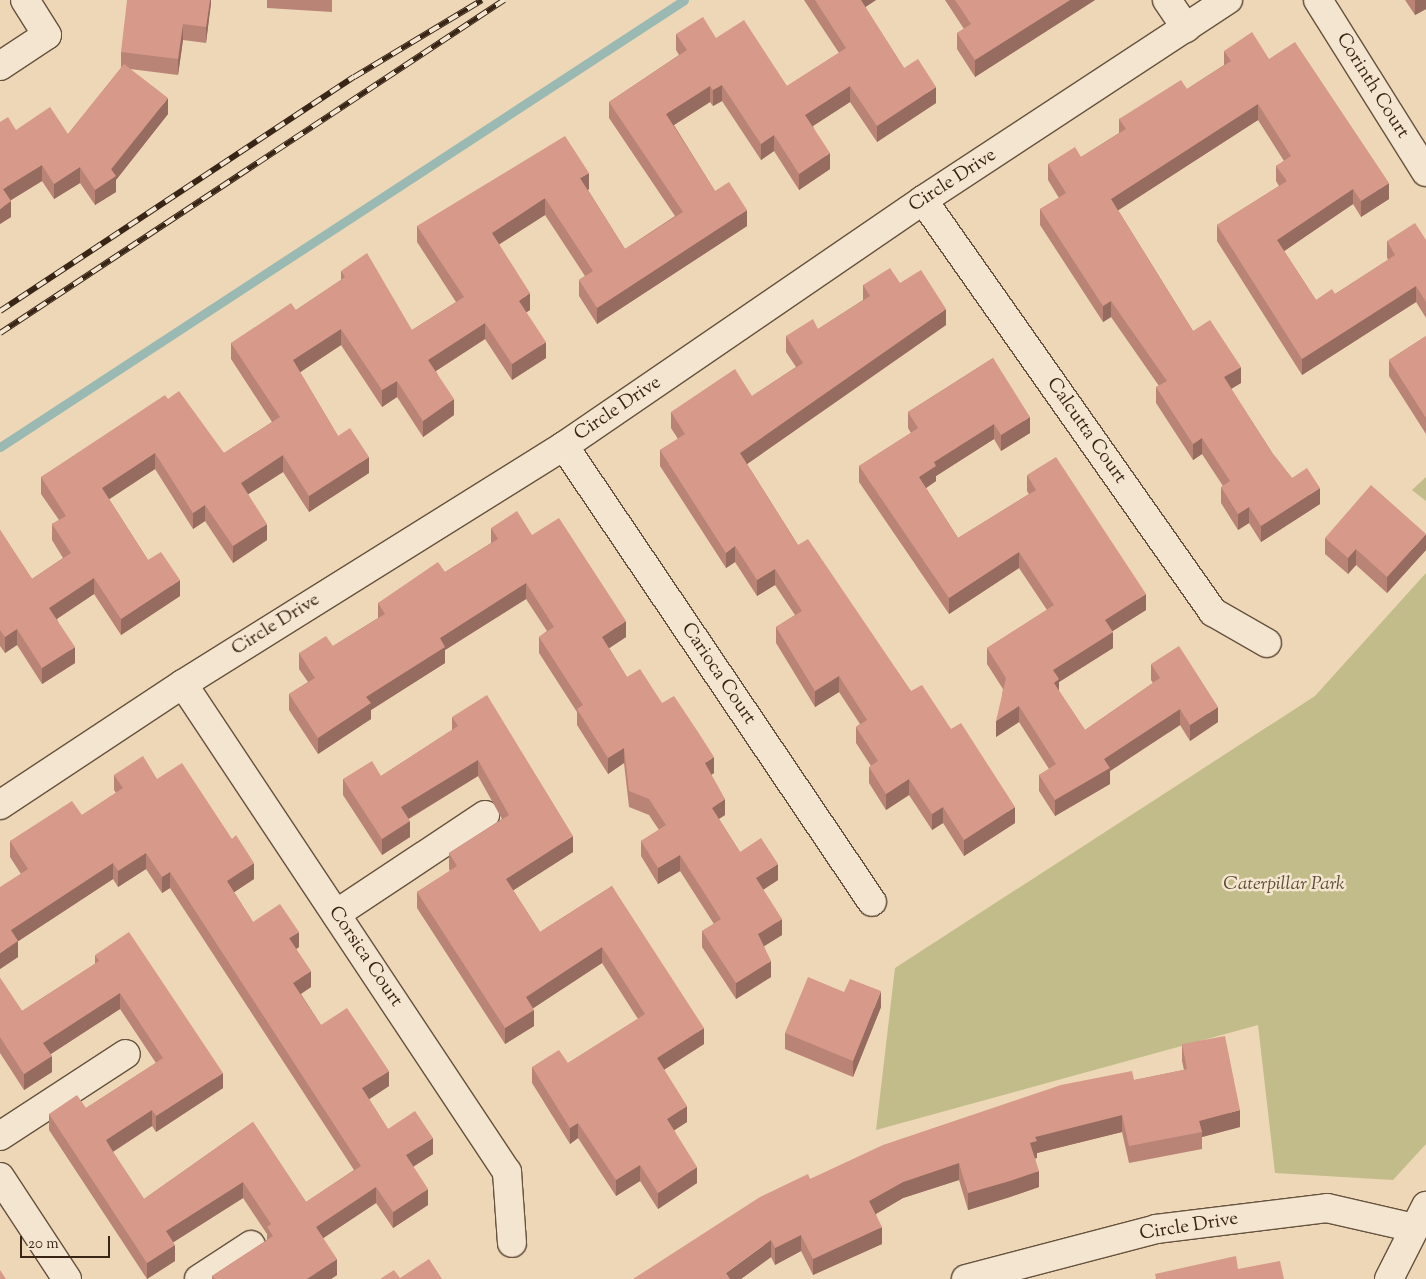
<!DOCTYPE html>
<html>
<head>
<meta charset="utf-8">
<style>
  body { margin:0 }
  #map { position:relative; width:1426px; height:1279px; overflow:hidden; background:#eed7b7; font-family:"Sorts Mill Goudy",serif }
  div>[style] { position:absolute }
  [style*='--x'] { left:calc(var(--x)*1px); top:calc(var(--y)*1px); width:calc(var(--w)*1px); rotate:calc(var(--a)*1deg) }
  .green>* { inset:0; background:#c1bc89 }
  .stream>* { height:9px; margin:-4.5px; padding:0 4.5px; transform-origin:4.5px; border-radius:4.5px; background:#99b9b2 }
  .roads { filter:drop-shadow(1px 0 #66523e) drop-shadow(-1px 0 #66523e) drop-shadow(0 1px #66523e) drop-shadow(0 -1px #66523e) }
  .minor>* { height:28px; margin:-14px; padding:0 14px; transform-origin:14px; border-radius:14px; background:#f4e5d0 }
  .rail>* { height:5.5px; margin-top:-2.75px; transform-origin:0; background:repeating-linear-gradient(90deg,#f4e5d0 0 11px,#382516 0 22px); box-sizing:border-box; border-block:1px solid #382516 }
  .wall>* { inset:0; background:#b98476 }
  .shaded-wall>* { inset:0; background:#966b60 }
  .building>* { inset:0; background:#d79989 }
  span { translate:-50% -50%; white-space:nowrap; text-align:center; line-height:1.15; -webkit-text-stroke:5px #f4e5d0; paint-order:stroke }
  .street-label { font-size:19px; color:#382516 }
  .park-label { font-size:19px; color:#5a4b33; font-style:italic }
  .scale { position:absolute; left:20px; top:1236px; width:90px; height:22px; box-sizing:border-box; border:2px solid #382516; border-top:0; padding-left:6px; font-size:15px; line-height:18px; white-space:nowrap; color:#382516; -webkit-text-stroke:4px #f4e5d0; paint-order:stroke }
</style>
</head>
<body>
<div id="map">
  <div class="green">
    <i style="clip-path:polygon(1426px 477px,1426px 501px,1412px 490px)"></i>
    <i style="clip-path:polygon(1426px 573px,1426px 1144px,1393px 1180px,1275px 1173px,1258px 1025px,876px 1130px,895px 968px,1315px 696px)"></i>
  </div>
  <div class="stream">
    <i style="--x:0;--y:447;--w:817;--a:-33.16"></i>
  </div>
  <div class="roads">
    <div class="minor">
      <i style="--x:1167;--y:0;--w:34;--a:56"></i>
      <i style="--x:1318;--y:0;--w:203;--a:57.9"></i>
      <i style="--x:0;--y:66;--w:56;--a:-33.4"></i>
      <i style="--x:47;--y:35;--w:41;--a:-122.2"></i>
      <i style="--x:923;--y:200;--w:504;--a:54.86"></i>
      <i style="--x:1213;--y:612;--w:62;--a:29.9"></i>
      <i style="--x:564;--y:446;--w:550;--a:55.96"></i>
      <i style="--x:183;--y:684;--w:586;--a:56.42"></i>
      <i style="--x:507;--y:1172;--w:71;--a:86"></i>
      <i style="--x:0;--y:805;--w:219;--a:-33.5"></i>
      <i style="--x:183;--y:684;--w:449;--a:-32"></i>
      <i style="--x:564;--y:446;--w:435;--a:-34.4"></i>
      <i style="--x:923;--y:200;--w:365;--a:-33.3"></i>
      <i style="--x:336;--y:914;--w:179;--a:-33.6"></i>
      <i style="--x:0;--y:1136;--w:150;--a:-33.1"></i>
      <i style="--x:0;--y:1177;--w:122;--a:56.7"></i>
      <i style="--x:199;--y:1279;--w:62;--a:-33.2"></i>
      <i style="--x:966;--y:1279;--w:196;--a:-14.7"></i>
      <i style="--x:1156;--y:1229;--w:172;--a:-7"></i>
      <i style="--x:1327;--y:1208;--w:89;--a:12.9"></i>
      <i style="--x:1389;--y:1279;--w:82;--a:-63.1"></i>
    </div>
  </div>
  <div class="rail">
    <i style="--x:0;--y:311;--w:424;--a:-33.5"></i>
    <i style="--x:354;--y:77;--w:149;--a:-31"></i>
    <i style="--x:0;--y:333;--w:604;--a:-33.45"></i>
  </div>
  <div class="wall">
    <i style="clip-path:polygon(211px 0,206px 43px,183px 40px,178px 75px,130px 69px,168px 114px,116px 180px,116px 192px,95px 205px,80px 183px,54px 199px,42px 181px,11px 200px,11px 217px,0 224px,16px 130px,68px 134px,121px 68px,121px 52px)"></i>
    <i style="clip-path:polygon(267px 0,332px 0,332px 12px,267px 8px)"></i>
    <i style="clip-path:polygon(804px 0,876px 0,865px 7px,904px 68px,936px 103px,877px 142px,850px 102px,813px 126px,830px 169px,799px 190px,774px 151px,761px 160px,722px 101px,713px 106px,710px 102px,674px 125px,715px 191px,747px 226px,597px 324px,579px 296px,579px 280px,585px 276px,545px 215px,499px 244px,530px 310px,526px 312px,546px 358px,512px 380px,485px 339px,436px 371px,454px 415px,423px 437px,397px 397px,382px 407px,341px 345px,300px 372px,338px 436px,369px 473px,309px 512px,283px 472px,248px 494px,267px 540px,233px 563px,205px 521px,193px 529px,155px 469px,109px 499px,148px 560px,180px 596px,121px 635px,94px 594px,57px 619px,75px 663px,42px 684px,17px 645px,5px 653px,0 646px,0 530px,32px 579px,63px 558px,52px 540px,52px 524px,59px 520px,41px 494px,41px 477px,168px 399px,224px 453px,272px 422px,231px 359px,231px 343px,296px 310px,341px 280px,341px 271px,412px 330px,456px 302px,417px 242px,417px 226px,589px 189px,588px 190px,625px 249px,675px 216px,609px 118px,609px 102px,679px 55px,676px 50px,676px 34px,716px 38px,787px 86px,839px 53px)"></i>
    <i style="clip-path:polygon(945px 0,1095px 0,975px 77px,957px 49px,957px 33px,964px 29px)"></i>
    <i style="clip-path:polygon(1405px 0,1426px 0,1426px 9px,1415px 15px)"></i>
    <i style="clip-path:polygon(1224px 51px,1269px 59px,1389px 199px,1361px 217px,1353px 204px,1284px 251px,1316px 300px,1335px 294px,1388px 260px,1387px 257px,1387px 241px,1426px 240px,1426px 318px,1416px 302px,1302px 375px,1217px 241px,1217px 225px,1279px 186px,1276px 181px,1276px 166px,1284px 161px,1258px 120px,1118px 210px,1193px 331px,1241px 383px,1231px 389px,1273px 454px,1292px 478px,1320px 504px,1261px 542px,1249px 523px,1238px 530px,1221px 503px,1221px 487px,1223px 486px,1202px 454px,1193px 460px,1156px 403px,1156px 387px,1159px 386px,1111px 317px,1103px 322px,1040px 225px,1040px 209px,1059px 198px,1048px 180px,1048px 164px,1081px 157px,1119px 133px,1119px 119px,1187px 89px,1224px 65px)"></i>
    <i style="clip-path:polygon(900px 283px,946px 325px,747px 464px,798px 545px,911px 691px,951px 729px,1015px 823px,964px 856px,943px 823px,932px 830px,909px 795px,886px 810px,869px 783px,869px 767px,871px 766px,856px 743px,856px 727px,860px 724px,839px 692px,815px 707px,776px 643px,776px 627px,795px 615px,775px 585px,757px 596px,735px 562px,726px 568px,660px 466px,660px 450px,678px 439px,671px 428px,671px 412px,752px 396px,796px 367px,786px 352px,786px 336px,818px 329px,863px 300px,863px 285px)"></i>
    <i style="clip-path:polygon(1426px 336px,1426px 434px,1389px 376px,1389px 360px)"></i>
    <i style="clip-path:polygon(993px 358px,1030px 433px,1001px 451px,994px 439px,936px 476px,936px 481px,926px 488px,958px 538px,1029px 494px,1027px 491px,1027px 475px,1146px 610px,1112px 631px,1113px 648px,1059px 682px,1059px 691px,1085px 730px,1153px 683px,1151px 680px,1151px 664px,1218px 722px,1190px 741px,1180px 725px,1110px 771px,1110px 784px,1055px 816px,1039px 791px,1039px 775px,1049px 769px,1019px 722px,996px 737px,1003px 689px,987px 664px,987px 648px,1047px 610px,1019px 568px,949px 614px,859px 482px,859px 466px,911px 433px,908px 428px,908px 412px)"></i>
    <i style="clip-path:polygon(491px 528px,532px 535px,626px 637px,609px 648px,627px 677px,662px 703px,714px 773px,711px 775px,725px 815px,719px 819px,740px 852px,778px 880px,763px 890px,782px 935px,764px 946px,771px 977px,736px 999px,702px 947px,702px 931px,714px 924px,680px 871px,658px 884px,641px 856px,641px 841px,659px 830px,649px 815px,629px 807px,624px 763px,608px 774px,577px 725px,577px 712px,539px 653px,539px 637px,547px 631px,526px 599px,445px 650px,445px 663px,371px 710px,371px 719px,318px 754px,289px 710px,289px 694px,308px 682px,299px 669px,299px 653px,333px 646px,378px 618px,378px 603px,445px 572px,491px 543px)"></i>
    <i style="clip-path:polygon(1325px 538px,1426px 550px,1387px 593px,1356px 565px,1348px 574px,1325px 554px)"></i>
    <i style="clip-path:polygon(452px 717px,573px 852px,513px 890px,540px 932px,612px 886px,704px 1044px,664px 1070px,687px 1122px,674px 1130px,697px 1183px,658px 1209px,640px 1181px,616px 1196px,578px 1138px,570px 1144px,532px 1083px,532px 1067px,568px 1063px,638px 1019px,602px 963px,533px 1008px,534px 1026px,505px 1044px,417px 908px,417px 892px,450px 871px,449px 869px,449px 853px,502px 819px,478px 776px,409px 819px,410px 837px,382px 855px,343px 795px,343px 779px,381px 776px,452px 730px)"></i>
    <i style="clip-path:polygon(114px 775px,157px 779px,254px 879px,234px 892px,253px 922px,299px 947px,296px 949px,311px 987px,301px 994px,321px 1025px,389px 1086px,369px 1099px,388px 1129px,433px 1154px,413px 1167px,428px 1205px,393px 1228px,376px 1203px,323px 1238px,337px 1275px,331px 1279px,212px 1279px,212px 1276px,267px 1240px,267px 1234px,243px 1198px,173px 1242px,175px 1261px,147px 1279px,49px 1130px,49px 1114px,86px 1108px,156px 1063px,120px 1009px,51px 1054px,52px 1072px,24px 1090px,0 1053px,0 978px,22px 1011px,95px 964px,95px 955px,223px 1088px,156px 1132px,152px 1126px,113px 1152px,144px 1199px,253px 1122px,306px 1202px,354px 1170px,170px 888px,162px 893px,146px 869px,118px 887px,113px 879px,18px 941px,18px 957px,0 969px,21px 874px,10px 857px,10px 841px,82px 815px,116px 793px,114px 790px)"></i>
    <i style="clip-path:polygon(881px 1007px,853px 1077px,785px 1049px,785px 1033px)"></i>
    <i style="clip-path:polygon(1182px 1044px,1240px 1127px,1202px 1137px,1202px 1149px,1129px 1163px,1122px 1132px,1037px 1153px,1037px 1158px,1035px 1158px,1039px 1187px,1010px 1197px,968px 1210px,959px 1180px,903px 1198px,876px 1214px,882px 1244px,813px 1275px,801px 1251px,775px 1265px,771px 1257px,741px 1279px,810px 1179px,1134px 1080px,1184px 1070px,1182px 1061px)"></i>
  </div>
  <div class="shaded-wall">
    <i style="clip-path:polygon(210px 0,211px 0,211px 4px,206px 43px,206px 27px)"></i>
    <i style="clip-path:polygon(858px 0,876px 0,858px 12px)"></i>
    <i style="clip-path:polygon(1070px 0,1095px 0,975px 77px,975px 60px)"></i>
    <i style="clip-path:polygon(1415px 0,1426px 0,1426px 9px,1415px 15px)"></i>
    <i style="clip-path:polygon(183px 24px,183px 40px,178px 75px,178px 59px)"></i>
    <i style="clip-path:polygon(722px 85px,722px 101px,713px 106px,713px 90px)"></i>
    <i style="clip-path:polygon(710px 86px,710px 102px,666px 130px,666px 114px)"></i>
    <i style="clip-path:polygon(850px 86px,850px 102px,805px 131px,805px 115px)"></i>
    <i style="clip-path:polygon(936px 87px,936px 103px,877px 142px,877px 126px)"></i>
    <i style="clip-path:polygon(168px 98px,168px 114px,116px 180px,116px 192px,95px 205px,95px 190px)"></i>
    <i style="clip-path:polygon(1258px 104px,1258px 120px,1111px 215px,1111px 199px)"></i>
    <i style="clip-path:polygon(774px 135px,774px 151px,761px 160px,761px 144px)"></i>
    <i style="clip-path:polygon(830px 153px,830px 169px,799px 190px,799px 174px)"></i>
    <i style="clip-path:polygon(42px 165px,42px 181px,3px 205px,3px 189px)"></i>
    <i style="clip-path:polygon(80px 167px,80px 183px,54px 199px,54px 184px)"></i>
    <i style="clip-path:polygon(589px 173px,589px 189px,580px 195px,580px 178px)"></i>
    <i style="clip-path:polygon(1389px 183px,1389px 199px,1361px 217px,1361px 201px)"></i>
    <i style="clip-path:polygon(1353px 189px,1353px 204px,1277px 256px,1277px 240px)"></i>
    <i style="clip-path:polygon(545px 198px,545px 215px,492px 249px,492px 233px)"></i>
    <i style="clip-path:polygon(11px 201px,11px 217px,0 224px,0 209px)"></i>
    <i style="clip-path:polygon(747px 210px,747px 226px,597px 324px,597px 308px)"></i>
    <i style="clip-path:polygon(1416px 286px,1416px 302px,1302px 375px,1302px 359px)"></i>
    <i style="clip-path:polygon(530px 293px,530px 310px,519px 317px,519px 301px)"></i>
    <i style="clip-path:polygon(1111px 301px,1111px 317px,1103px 322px,1103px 306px)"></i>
    <i style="clip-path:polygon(946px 309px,946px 325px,740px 469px,740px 453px)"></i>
    <i style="clip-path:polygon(485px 323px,485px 339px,428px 376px,428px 360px)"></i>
    <i style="clip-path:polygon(341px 329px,341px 345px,293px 377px,293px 360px)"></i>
    <i style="clip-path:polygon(546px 342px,546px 358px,512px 380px,512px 364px)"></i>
    <i style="clip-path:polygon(1241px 367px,1241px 383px,1224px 393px,1224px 377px)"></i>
    <i style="clip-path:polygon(397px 381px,397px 397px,382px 407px,382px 390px)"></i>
    <i style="clip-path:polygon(454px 399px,454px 415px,423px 437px,423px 421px)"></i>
    <i style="clip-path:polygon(1030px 417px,1030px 433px,1001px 451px,1001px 435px)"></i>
    <i style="clip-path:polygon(994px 424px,994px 439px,936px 476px,936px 481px,919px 493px,919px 477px,934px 462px)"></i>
    <i style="clip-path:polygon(1202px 438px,1202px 454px,1193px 460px,1193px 444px)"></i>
    <i style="clip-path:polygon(155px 453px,155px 469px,102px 504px,102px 488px)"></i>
    <i style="clip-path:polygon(283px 455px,283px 472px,241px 499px,241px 483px)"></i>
    <i style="clip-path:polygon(369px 457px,369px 473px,309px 512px,309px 496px)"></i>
    <i style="clip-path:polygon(1320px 488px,1320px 504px,1261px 542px,1261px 526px)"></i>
    <i style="clip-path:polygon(205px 505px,205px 521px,193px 529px,193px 513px)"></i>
    <i style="clip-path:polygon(1249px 507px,1249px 523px,1238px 530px,1238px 514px)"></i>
    <i style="clip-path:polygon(267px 524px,267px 540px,233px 563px,233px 546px)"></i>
    <i style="clip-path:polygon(1426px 534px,1426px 550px,1387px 593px,1387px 577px)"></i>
    <i style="clip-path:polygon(735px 546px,735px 562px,726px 568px,726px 553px)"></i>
    <i style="clip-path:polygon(1356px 549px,1356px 565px,1348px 574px,1348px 558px)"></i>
    <i style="clip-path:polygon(1019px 552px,1019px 568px,949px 614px,949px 598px)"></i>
    <i style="clip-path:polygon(775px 569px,775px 585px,757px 596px,757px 580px)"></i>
    <i style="clip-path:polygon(94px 578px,94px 594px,49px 624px,49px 608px)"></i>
    <i style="clip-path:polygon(180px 580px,180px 596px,121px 635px,121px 619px)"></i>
    <i style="clip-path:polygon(526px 583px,526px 599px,445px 650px,445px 663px,371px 710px,371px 719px,318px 754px,318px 738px,366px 697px,440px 638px)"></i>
    <i style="clip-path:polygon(1146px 594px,1146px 610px,1105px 636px,1105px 620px)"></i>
    <i style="clip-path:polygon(626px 621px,626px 637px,602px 653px,602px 637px)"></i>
    <i style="clip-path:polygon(17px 629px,17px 645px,5px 653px,5px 637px)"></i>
    <i style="clip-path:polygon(1113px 632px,1113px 648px,1059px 682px,1059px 695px,1054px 699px,1053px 670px)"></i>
    <i style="clip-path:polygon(75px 647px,75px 663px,42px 684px,42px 668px)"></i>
    <i style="clip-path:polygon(839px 676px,839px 692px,815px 707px,815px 691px)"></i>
    <i style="clip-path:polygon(1019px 706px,1019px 722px,996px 737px,996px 721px)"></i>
    <i style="clip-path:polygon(1218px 707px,1218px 722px,1190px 741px,1190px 725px)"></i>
    <i style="clip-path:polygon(1180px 709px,1180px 725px,1110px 771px,1110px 784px,1055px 816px,1055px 800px,1104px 759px)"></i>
    <i style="clip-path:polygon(624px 748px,624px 763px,608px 774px,608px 758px)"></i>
    <i style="clip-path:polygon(714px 757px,714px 773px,705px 779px,705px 763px)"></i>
    <i style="clip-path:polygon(478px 760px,478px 776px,401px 823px,401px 807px)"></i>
    <i style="clip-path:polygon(909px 779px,909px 795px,886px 810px,886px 794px)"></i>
    <i style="clip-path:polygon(725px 799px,725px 815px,712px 823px,712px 808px)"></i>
    <i style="clip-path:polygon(943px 807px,943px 823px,932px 830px,932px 814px)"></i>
    <i style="clip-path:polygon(1015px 807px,1015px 823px,964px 856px,964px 840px)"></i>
    <i style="clip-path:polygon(410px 821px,410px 837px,382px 855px,382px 839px)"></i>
    <i style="clip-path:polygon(573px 836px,573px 852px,506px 895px,506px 879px)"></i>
    <i style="clip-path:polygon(146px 853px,146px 869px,118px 887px,118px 871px)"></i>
    <i style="clip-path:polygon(680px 855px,680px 871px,658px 884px,658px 868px)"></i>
    <i style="clip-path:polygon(113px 863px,113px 879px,11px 946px,11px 930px)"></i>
    <i style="clip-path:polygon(254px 863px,254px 879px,227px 897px,227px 881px)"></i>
    <i style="clip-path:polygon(778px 864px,778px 880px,756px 894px,756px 878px)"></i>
    <i style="clip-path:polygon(170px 872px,170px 888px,162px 893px,162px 877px)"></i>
    <i style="clip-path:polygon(782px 919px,782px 935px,758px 950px,758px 934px)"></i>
    <i style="clip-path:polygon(299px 932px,299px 947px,289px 954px,289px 938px)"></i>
    <i style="clip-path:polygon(18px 941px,18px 957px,0 969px,0 953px)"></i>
    <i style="clip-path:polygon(602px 947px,602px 963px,526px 1013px,526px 997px)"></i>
    <i style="clip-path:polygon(771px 961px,771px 977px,736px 999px,736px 983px)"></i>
    <i style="clip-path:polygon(311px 971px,311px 987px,293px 999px,293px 983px)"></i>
    <i style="clip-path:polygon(881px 991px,881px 1007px,853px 1077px,853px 1061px)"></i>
    <i style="clip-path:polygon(120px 993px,120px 1009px,43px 1059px,43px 1043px)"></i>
    <i style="clip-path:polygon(534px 1010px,534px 1026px,505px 1044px,505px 1028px)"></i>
    <i style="clip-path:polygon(704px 1028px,704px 1044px,657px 1074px,657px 1058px)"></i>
    <i style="clip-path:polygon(52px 1056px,52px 1072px,24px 1090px,24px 1074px)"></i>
    <i style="clip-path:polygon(389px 1071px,389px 1086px,362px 1104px,362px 1088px)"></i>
    <i style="clip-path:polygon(223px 1073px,223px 1088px,156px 1132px,156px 1116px)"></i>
    <i style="clip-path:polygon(687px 1106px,687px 1122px,667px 1135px,667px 1119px)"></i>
    <i style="clip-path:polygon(152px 1110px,152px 1126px,106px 1156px,106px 1140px)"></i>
    <i style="clip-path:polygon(1240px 1110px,1240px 1127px,1202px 1137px,1202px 1132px,1199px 1121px)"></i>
    <i style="clip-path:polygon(1122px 1115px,1122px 1132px,1037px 1153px,1037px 1158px,1030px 1160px,1030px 1143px,1035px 1137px)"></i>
    <i style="clip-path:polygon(578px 1123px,578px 1138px,570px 1144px,570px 1128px)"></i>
    <i style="clip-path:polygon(433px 1138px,433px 1154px,406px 1171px,406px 1155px)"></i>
    <i style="clip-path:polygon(959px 1163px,959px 1180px,903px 1198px,869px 1218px,869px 1201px,903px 1182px)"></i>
    <i style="clip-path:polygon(640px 1165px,640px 1181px,616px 1196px,616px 1180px)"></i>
    <i style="clip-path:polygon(697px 1167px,697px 1183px,658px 1209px,658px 1193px)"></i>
    <i style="clip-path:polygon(1039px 1171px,1039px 1187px,1010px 1197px,968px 1210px,968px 1193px)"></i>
    <i style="clip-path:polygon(243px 1182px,243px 1198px,166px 1247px,166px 1231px)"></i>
    <i style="clip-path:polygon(376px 1187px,376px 1203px,316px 1243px,316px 1227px)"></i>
    <i style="clip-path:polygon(428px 1189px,428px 1205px,393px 1228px,393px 1212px)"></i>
    <i style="clip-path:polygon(882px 1227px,882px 1244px,813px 1275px,813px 1259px)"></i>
    <i style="clip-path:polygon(801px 1235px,801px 1251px,775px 1265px,775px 1248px)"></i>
    <i style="clip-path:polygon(771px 1240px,771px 1257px,741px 1279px,726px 1279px,726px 1273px)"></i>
    <i style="clip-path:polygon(175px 1245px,175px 1261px,147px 1279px,147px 1263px)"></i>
    <i style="clip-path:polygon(337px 1259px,337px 1275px,331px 1279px,307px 1279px)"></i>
  </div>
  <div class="building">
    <i style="clip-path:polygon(127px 0,210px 0,206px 27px,183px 24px,178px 59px,121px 52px)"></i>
    <i style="clip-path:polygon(815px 0,861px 0,904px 68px,918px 59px,936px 87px,877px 126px,850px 86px,805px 115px,830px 153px,799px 174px,774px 135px,761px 144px,722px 85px,713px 90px,710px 86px,666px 114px,715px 191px,729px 182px,747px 210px,597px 308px,579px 280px,593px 271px,545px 198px,492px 233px,530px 293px,519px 301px,546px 342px,512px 364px,485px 323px,428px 360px,454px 399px,423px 421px,397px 381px,382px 390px,341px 329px,293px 360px,338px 436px,350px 428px,369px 457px,309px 496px,283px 455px,241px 483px,267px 524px,233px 546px,205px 505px,193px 513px,155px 453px,102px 488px,148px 560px,161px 552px,180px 580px,121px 619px,94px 578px,49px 608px,75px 647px,42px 668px,17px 629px,5px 637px,0 630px,0 530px,32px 579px,71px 553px,52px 524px,66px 516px,41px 477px,165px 395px,168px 399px,179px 391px,224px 453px,280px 417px,231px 343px,291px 303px,296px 310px,345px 277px,341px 271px,367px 253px,412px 330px,464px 297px,417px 226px,565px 136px,589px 173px,580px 178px,625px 249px,683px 212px,609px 102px,687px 50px,676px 34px,703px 17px,716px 38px,744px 20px,787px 86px,846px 48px)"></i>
    <i style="clip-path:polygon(955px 0,1070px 0,975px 60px,957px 33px,971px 24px)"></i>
    <i style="clip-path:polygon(1252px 32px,1269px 59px,1295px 42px,1389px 183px,1361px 201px,1353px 189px,1277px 240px,1316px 300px,1332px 289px,1335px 294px,1395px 255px,1387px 241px,1415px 223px,1426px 240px,1426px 302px,1416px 286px,1302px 359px,1217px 225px,1287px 181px,1276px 166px,1291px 156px,1258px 104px,1111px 199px,1193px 331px,1210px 320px,1241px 367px,1224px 377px,1273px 454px,1292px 478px,1307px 468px,1320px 488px,1261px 526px,1249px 507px,1238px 514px,1221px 487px,1230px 481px,1202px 438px,1193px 444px,1156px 387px,1167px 381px,1111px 301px,1103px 306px,1040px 209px,1066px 193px,1048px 164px,1075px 147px,1081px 157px,1126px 129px,1119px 119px,1181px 80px,1187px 89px,1231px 61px,1224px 51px)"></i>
    <i style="clip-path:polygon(124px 64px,168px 98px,111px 169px,116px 176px,95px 190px,80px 167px,54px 184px,42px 165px,3px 189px,11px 201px,0 209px,0 122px,8px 117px,16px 130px,50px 107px,68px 134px)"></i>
    <i style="clip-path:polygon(890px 268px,900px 283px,921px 270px,946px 309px,740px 453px,798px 545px,808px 539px,911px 691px,922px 685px,951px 729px,961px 723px,1015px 807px,964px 840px,943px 807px,932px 814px,909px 779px,886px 794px,869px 767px,878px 761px,856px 727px,867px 720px,839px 676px,815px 691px,776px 627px,802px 611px,775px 569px,757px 580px,735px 546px,726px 553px,660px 450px,685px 434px,671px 412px,735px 369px,752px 396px,803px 363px,786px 336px,813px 319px,818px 329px,870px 296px,863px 285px)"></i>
    <i style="clip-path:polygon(1426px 336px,1426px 418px,1389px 360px)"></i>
    <i style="clip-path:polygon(993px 358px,1030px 417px,1001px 435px,994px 424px,934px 462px,936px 466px,919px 477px,958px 538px,1036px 490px,1027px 475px,1056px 457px,1146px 594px,1105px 620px,1113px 632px,1053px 670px,1059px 679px,1054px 683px,1085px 730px,1160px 678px,1151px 664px,1179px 646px,1218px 707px,1190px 725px,1180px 709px,1104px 759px,1110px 768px,1055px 800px,1039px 775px,1056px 764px,1019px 706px,996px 721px,1006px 678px,987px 648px,1054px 605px,1019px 552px,949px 598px,859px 466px,918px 428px,908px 412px)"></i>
    <i style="clip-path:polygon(1371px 485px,1426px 534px,1387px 577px,1356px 549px,1348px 558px,1325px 538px)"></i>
    <i style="clip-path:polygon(517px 511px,532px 535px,559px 518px,626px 621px,602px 637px,627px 677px,640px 669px,662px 703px,674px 696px,698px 732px,714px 757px,705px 763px,725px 799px,712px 808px,740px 852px,761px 838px,778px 864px,756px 878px,782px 919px,758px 934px,771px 961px,736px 983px,702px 931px,721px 919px,680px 855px,658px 868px,641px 841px,666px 825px,649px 799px,629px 791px,624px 748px,608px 758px,577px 709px,583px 705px,539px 637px,554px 627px,526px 583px,440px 638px,445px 647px,366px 697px,371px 703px,318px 738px,289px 694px,315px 678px,299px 653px,326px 636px,333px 646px,385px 614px,378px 603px,438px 562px,445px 572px,498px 539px,491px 528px)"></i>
    <i style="clip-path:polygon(487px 695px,573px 836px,506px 879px,540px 932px,612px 886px,704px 1028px,657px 1058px,687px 1106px,667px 1119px,697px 1167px,658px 1193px,640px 1165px,616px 1180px,578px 1123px,570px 1128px,532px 1067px,559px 1050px,568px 1063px,645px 1014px,602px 947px,526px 997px,534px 1010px,505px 1028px,417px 892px,457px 866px,449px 853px,509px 815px,478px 760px,401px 807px,410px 821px,382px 839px,343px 779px,372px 761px,381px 776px,458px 726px,452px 717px)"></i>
    <i style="clip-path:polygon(143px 756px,157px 779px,182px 763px,232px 839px,236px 835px,254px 863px,227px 881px,253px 922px,280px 904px,299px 932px,289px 938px,311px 971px,293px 983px,321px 1025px,347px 1008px,389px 1071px,362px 1088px,388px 1129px,415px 1111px,433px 1138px,406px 1155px,428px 1189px,393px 1212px,376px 1187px,316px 1227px,337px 1259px,307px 1279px,215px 1279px,212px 1276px,273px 1236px,267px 1227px,271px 1224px,243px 1182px,166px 1231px,175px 1245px,147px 1263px,49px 1114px,77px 1095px,86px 1108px,163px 1058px,120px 993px,43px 1043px,52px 1056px,24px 1074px,0 1037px,0 978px,22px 1011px,99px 961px,95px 955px,129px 932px,223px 1073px,156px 1116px,152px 1110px,106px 1140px,115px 1155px,144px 1199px,253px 1122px,306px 1202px,361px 1166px,170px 872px,162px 877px,146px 853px,118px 871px,113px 863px,11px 930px,18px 941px,0 953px,0 887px,28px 869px,10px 841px,72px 801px,82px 815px,123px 788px,114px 775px)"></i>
    <i style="clip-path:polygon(808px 977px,844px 992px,850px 979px,881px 991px,853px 1061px,785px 1033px)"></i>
    <i style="clip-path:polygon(1225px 1036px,1240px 1110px,1199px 1121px,1202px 1132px,1129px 1146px,1122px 1115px,1035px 1137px,1037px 1141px,1030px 1143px,1039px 1171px,1010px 1181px,968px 1193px,959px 1163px,903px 1182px,869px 1201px,882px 1227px,813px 1259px,801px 1235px,775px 1248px,771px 1240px,726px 1273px,730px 1279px,633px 1279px,760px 1197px,808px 1174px,810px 1179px,883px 1145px,1061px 1085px,1132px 1071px,1134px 1080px,1187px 1069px,1182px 1044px)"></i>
    <i style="clip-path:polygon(1236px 1256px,1238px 1269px,1280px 1261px,1284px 1279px,1156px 1279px,1155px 1274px)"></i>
    <i style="clip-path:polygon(429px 1259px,442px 1279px,380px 1279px,394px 1270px,400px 1278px)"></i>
    <i style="clip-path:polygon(0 1270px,6px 1279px,0 1279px)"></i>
  </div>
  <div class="street-label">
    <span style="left:1372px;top:86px;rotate:58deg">Corinth Court</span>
    <span style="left:953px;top:181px;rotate:-33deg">Circle Drive</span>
    <span style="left:618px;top:409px;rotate:-34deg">Circle Drive</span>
    <span style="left:1086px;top:431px;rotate:55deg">Calcutta Court</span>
    <span style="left:276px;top:625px;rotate:-32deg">Circle Drive</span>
    <span style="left:718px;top:674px;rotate:56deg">Carioca Court</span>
    <span style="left:365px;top:957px;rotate:56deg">Corsica Court</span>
    <span style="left:1189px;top:1227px;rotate:-9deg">Circle Drive</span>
  </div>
  <div class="park-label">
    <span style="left:1284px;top:885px">Caterpillar Park</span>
  </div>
  <div class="scale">20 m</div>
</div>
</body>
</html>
